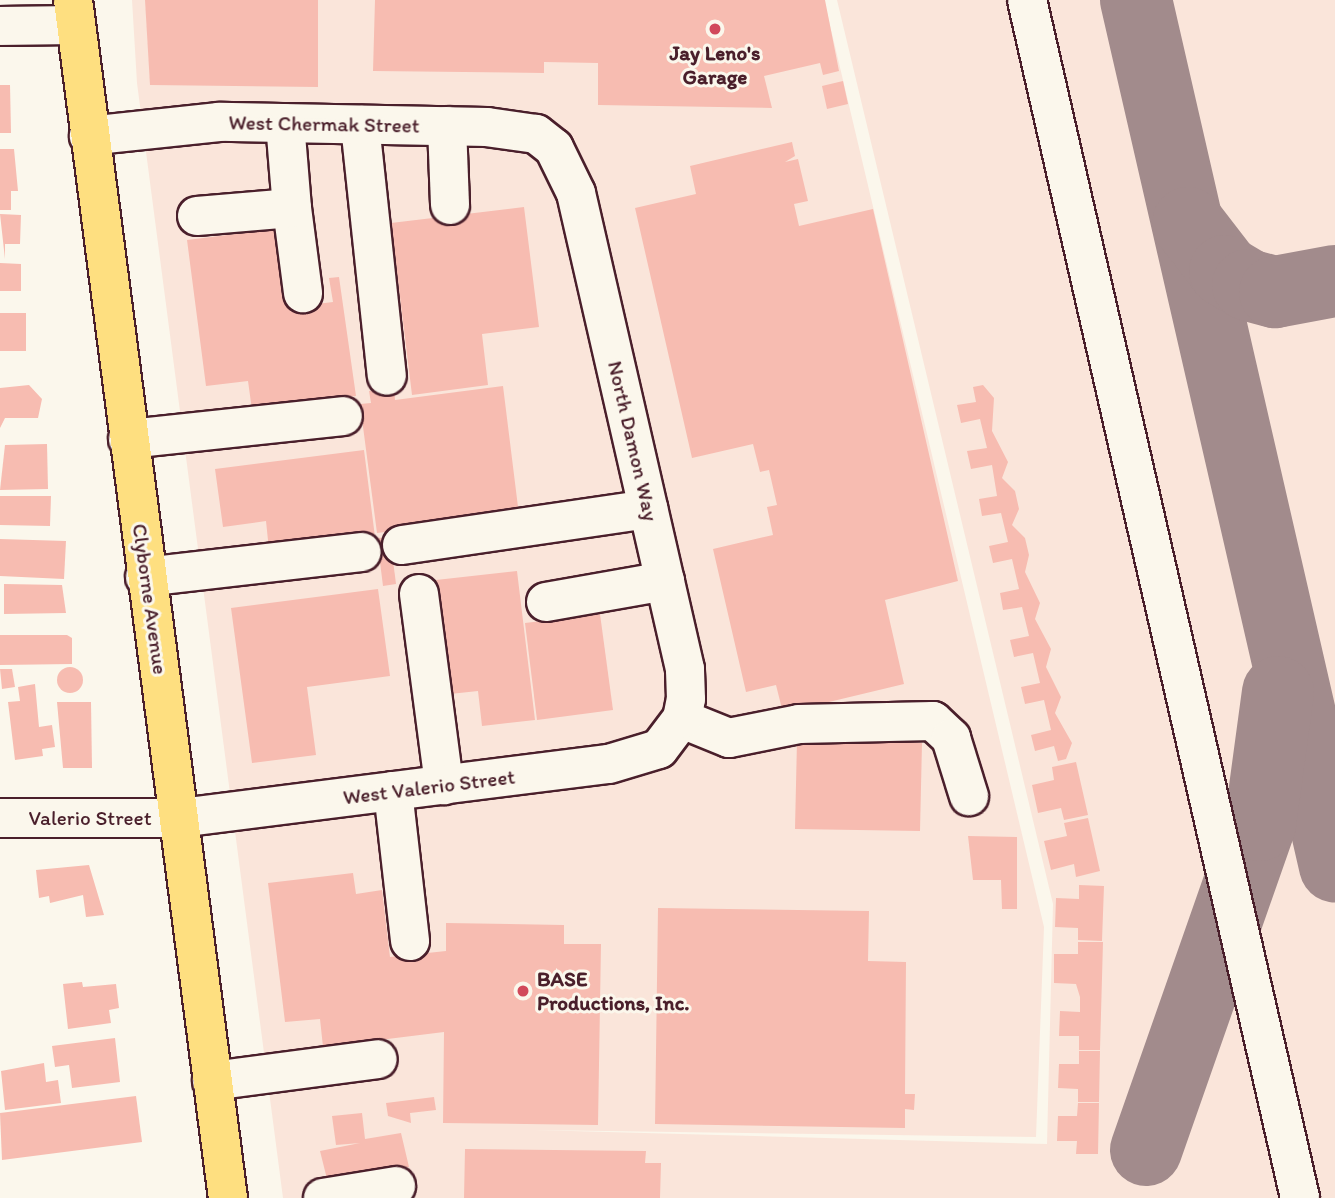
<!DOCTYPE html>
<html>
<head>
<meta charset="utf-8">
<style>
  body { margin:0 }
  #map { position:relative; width:1335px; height:1198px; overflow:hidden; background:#fbf7ec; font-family:Itim,sans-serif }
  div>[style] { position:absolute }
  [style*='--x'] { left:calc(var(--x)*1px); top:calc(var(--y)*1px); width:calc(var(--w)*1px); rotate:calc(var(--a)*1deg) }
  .built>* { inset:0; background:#fae5da }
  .taxiway>* { height:72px; margin:-36px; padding:0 36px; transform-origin:36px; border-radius:36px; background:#a28b8c }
  .building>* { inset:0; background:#f7bcb1 }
  .round { border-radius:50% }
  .roads { filter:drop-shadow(2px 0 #4a1f2b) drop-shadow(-2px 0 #4a1f2b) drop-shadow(0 2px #4a1f2b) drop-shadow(0 -2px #4a1f2b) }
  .minor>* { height:38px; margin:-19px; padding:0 19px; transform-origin:19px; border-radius:19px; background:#fbf7ec }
  .major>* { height:38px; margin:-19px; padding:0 19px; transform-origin:19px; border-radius:19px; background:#fedf80 }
  .dots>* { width:19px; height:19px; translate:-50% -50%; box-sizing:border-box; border:4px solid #fbf7ec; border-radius:50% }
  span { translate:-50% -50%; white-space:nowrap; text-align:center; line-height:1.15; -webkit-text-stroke:6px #fbf7ec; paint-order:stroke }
  .poi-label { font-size:21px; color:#4a1f2b; font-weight:700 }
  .left { translate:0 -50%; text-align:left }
  .street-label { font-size:21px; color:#4a1f2b }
</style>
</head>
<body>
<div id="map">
  <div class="built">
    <i style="clip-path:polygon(132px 0,824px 0,1044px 927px,1036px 1137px,534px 1130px,1047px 1144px,1053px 904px,837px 0,1335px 0,1335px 1198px,283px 1198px,137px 83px)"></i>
  </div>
  <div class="taxiway">
    <i style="--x:1136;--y:0;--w:889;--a:77.06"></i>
    <i style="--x:1188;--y:223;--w:61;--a:52.4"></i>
    <i style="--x:1225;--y:271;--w:27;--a:31"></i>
    <i style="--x:1248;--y:285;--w:28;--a:15"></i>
    <i style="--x:1275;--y:292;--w:61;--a:-10.4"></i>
    <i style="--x:1146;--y:1150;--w:344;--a:-70.7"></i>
    <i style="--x:1260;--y:825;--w:134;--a:-82.3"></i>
  </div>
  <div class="building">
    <i style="clip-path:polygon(145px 0,318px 0,318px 87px,150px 85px)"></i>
    <i style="clip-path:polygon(375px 0,825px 0,839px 71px,823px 75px,820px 63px,764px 76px,772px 108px,598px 105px,598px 63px,544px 62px,544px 73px,373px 71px)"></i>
    <i style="clip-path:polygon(843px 81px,848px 104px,827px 109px,822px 86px)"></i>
    <i style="clip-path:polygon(0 85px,10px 85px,11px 133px,0 133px)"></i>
    <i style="clip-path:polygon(792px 142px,795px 156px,785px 162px,798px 159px,808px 201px,794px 204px,799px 226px,873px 209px,958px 581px,885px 600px,904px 684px,783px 713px,776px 685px,746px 692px,713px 549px,773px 535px,767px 507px,777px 505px,769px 470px,760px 472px,753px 444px,692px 458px,635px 208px,696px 194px,690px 166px)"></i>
    <i style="clip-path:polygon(0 149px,14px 149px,18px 191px,11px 191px,11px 210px,0 210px)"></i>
    <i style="clip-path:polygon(524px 207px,539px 327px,482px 334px,488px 385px,412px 395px,391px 223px)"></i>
    <i style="clip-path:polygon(0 214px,21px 215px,20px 244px,5px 244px,5px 259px)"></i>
    <i style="clip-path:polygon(283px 228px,292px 307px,333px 302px,329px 278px,339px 277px,356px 396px,252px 410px,248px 381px,206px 386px,187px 240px)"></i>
    <i style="clip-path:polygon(0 263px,21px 264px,21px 291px,0 291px)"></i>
    <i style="clip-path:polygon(0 313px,26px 313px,26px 351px,0 351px)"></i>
    <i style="clip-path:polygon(29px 385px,42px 399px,38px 418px,5px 418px,0 428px,0 388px)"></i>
    <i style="clip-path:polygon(983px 385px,994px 398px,992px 431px,1008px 462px,1002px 478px,1015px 491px,1019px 509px,1012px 525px,1025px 538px,1029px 555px,1025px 572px,1040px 603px,1035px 619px,1051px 649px,1046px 667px,1061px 697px,1055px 713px,1072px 743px,1066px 759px,1058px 761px,1054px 746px,1035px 751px,1031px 735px,1051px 730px,1044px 700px,1025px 704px,1021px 687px,1040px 683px,1033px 653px,1014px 657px,1010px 640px,1029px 636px,1022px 607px,1003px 610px,1000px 593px,1019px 589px,1012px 559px,993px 563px,989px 546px,1008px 542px,1001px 513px,982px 516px,979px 499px,997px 496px,992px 465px,971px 469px,967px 451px,987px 448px,980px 419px,961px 423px,957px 405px,976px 402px,973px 387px)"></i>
    <i style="clip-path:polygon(503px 386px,519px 515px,377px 533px,360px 404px,371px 403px,369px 391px,394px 388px,395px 400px)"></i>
    <i style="clip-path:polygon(47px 444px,48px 489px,0 490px,5px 445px)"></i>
    <i style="clip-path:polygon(364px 450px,375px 537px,269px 550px,266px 521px,223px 527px,215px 469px)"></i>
    <i style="clip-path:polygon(0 496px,51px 496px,50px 526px,0 525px)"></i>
    <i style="clip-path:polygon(390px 537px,396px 584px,383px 586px,377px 538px)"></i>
    <i style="clip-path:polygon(0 539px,66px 541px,64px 579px,0 576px)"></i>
    <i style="clip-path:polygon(517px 571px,535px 720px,482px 726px,478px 691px,450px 694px,436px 580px)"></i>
    <i style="clip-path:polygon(4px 584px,62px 585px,66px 613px,4px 614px)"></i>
    <i style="clip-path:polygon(378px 589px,390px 676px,307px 687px,316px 755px,252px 763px,231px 608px)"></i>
    <i style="clip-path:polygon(600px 614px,613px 710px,537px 720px,525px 623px)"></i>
    <i style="clip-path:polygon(0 635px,67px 635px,72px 638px,72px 664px,0 665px)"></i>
    <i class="round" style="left:57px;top:667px;width:26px;height:26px"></i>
    <i style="clip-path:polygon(0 669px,12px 669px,15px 687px,2px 689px)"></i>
    <i style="clip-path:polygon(35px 684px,39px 727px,52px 725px,55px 747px,42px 749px,43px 756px,15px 760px,8px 702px,20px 701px,18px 687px)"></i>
    <i style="clip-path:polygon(57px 702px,91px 702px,92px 768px,63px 768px)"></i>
    <i style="clip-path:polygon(797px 741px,922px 743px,920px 831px,795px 829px)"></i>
    <i style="clip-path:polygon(1076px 762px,1088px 815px,1064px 820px,1061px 808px,1038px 813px,1032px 785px,1054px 780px,1052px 767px)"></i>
    <i style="clip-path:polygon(1088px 818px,1100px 871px,1076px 877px,1074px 864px,1051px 870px,1044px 841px,1067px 836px,1064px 823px)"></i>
    <i style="clip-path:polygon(968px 836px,1017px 837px,1017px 909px,1002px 909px,1001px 880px,973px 880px)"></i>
    <i style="clip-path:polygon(89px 865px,104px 915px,86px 917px,83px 895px,50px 903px,49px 896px,39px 898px,36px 870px)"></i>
    <i style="clip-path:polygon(353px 873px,356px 894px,382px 890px,390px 957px,446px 951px,446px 923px,564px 925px,564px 944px,601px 944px,598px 1125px,443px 1123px,444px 1032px,323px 1047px,320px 1019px,285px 1022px,268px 883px)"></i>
    <i style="clip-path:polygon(1079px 885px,1104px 886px,1102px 941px,1078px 940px,1078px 928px,1055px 927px,1056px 898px,1079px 899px)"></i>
    <i style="clip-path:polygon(658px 908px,869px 911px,868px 961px,906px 962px,905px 1094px,915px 1094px,914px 1110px,905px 1109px,905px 1128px,655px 1124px)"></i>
    <i style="clip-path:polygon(1078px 942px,1103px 942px,1100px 1050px,1079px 1050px,1079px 1036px,1059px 1036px,1060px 1011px,1080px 1012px,1080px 997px,1076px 984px,1054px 983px,1054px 954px,1078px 954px)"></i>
    <i style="clip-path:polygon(82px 982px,83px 987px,116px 984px,119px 1008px,109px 1010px,111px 1023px,68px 1029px,63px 984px)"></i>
    <i style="clip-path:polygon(115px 1038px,120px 1082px,72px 1088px,69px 1065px,55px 1067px,52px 1046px)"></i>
    <i style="clip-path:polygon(1079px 1051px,1100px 1051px,1099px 1102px,1078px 1102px,1078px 1089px,1058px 1088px,1059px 1064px,1079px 1064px)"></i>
    <i style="clip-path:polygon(44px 1063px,46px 1082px,58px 1080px,61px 1103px,5px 1110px,1px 1071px)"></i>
    <i style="clip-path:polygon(136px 1096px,142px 1142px,2px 1160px,0 1113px)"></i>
    <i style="clip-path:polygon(434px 1097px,436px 1110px,410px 1113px,411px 1123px,388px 1116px,386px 1103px)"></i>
    <i style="clip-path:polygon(1078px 1103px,1099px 1103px,1098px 1154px,1076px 1154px,1077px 1141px,1057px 1141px,1058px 1116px,1077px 1116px)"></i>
    <i style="clip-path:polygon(362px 1113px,365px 1139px,401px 1133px,409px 1167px,327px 1179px,320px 1151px,360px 1143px,336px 1145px,332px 1116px)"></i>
    <i style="clip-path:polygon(465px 1149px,646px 1151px,645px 1163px,661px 1163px,660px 1198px,464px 1198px)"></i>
  </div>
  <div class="roads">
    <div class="minor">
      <i style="--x:1027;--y:0;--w:1229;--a:77.16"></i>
      <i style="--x:0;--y:26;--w:76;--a:-0.8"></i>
      <i style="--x:360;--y:125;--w:252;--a:83.9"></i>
      <i style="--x:447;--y:126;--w:79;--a:87.8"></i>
      <i style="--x:292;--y:208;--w:86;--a:82.6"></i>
      <i style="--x:197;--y:216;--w:95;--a:-4.8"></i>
      <i style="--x:292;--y:208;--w:85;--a:-94.7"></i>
      <i style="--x:128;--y:439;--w:216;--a:-6.1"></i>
      <i style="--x:402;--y:545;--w:249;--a:-8.3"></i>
      <i style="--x:145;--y:577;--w:218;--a:-6.6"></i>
      <i style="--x:419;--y:594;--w:193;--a:82.5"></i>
      <i style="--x:546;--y:602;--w:121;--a:-10"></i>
      <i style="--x:682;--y:719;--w:51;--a:22"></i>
      <i style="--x:729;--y:738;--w:71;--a:-11.3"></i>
      <i style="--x:799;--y:724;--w:134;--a:-1.3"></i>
      <i style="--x:933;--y:721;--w:25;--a:43"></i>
      <i style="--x:951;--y:738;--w:61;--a:72.8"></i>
      <i style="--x:393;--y:791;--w:151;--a:83.5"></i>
      <i style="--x:0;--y:818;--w:180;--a:0"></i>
      <i style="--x:180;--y:818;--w:432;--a:-7.2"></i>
      <i style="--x:609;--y:764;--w:52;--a:-16.7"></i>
      <i style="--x:659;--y:749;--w:38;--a:-53"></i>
      <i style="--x:682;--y:719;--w:20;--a:-79"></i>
      <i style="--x:686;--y:699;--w:30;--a:-92"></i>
      <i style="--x:685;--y:669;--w:488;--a:-102.9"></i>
      <i style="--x:576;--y:193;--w:50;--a:-116.1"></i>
      <i style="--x:554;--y:148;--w:23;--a:-142"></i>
      <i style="--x:536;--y:134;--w:49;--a:-171.9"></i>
      <i style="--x:487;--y:127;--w:268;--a:-178.9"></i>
      <i style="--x:219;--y:122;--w:131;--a:173.9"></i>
      <i style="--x:212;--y:1081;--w:167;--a:-7.5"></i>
      <i style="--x:323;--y:1198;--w:74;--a:-9.3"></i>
    </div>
    <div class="major">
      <i style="--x:73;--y:0;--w:1208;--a:82.63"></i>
    </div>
  </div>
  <div class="dots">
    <i style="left:715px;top:29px;background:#d1495b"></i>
    <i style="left:523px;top:991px;background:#d1495b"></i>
  </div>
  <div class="poi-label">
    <span style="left:715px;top:65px">Jay Leno's<br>Garage</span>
    <span class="left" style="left:537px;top:991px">BASE<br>Productions, Inc.</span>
  </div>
  <div class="street-label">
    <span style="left:324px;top:124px;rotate:1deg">West Chermak Street</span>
    <span style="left:633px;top:441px;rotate:77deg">North Damon Way</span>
    <span style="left:150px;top:599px;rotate:82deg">Clyborne Avenue</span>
    <span style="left:429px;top:787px;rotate:-7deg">West Valerio Street</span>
    <span style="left:90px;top:818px">Valerio Street</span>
  </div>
</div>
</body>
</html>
